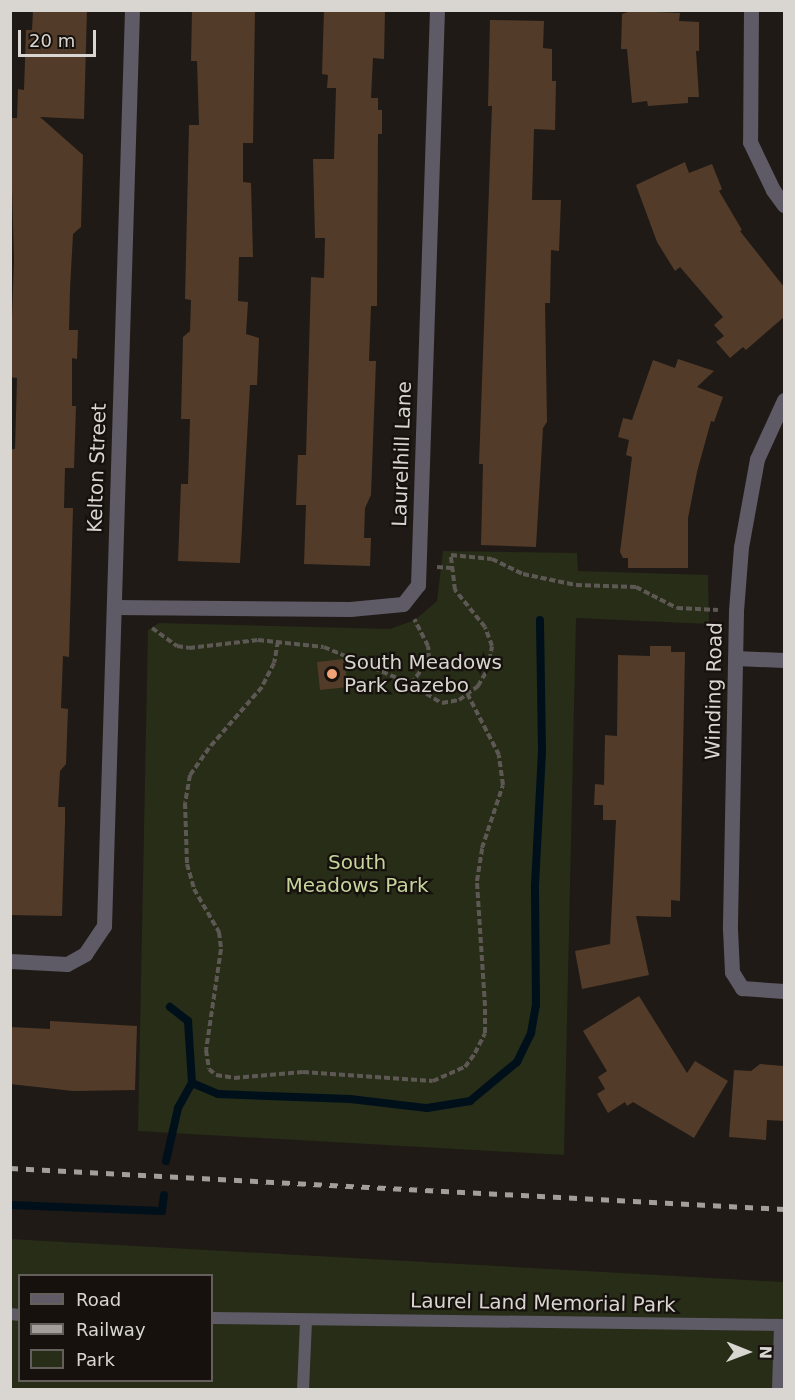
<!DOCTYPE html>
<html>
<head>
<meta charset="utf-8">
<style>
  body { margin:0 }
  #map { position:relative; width:795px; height:1400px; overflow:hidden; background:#201a16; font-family:"DejaVu Sans",sans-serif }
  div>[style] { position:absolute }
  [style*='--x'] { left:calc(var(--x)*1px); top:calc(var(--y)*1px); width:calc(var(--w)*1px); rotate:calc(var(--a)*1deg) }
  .green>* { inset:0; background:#272d17 }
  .stream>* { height:8px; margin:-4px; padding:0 4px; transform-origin:4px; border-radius:4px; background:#00101b }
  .building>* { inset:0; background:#523b28 }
  .path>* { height:4px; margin-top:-2px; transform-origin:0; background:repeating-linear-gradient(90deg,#5e5854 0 6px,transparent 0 9px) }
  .lane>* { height:12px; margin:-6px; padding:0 6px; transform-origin:6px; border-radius:6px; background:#5e5a66 }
  .street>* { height:15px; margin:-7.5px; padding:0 7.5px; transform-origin:7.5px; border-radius:7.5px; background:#5e5a66 }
  .rail>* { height:4.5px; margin-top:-2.25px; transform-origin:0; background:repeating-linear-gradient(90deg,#a39e9a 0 8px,transparent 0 16px) }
  .dots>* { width:16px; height:16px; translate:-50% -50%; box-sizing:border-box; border:3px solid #16110d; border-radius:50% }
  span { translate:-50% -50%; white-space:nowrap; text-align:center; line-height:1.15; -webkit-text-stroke:4.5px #16110d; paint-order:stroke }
  .street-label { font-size:20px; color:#d9d5d1 }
  .poi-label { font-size:20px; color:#d9d5d1 }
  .left { translate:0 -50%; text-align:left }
  .park-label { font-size:20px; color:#c6d49d }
  .frame { position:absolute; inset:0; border:12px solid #d9d5d1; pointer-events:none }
  .legend { position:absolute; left:18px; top:1274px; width:195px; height:108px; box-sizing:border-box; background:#16110d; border:2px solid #645f5b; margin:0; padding:8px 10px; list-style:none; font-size:18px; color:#d9d5d1 }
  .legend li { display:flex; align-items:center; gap:12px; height:30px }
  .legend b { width:30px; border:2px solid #645f5b }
  .north { position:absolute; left:717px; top:1322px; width:60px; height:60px; -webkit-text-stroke:4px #16110d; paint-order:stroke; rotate:91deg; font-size:16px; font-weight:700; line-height:24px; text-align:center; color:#d9d5d1 }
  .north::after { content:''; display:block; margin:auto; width:21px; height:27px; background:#d9d5d1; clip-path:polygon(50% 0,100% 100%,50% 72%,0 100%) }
  .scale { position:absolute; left:18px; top:30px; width:78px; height:27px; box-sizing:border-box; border:3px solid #d9d5d1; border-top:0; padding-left:8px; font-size:18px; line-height:21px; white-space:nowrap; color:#d9d5d1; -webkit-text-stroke:4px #16110d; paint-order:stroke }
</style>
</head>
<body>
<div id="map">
  <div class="green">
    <i style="clip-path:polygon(443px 551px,577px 553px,578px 571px,708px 575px,709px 624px,576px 618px,564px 1155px,138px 1131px,148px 630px,159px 623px,390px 629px,415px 620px,437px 601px)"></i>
    <i style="clip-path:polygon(evenodd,10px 1239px,784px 1282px,784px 1389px,11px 1389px,10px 1239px,20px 1276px,212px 1276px,212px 1380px,20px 1380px,20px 1276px)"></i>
  </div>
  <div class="stream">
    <i style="--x:192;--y:1083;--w:28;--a:23"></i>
    <i style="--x:218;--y:1094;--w:132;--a:2.2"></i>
    <i style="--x:350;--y:1099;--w:78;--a:6.7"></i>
    <i style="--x:427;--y:1108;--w:44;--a:-9.2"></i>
    <i style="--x:470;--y:1101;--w:61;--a:-39.7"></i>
    <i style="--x:517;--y:1062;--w:32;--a:-64"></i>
    <i style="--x:531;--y:1033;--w:28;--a:-80"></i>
    <i style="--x:536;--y:1005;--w:120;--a:-90.5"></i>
    <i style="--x:535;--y:885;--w:135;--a:-87"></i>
    <i style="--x:542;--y:750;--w:130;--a:-90.9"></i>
    <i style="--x:166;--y:1161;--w:54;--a:-77.2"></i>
    <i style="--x:178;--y:1108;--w:29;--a:-61"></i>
    <i style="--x:192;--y:1083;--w:62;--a:-93.7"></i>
    <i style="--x:188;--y:1021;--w:23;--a:-142"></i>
    <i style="--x:10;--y:1205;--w:152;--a:2.3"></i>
    <i style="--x:162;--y:1211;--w:16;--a:-83"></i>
  </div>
  <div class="building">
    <i style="clip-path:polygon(33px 10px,87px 10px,84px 119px,40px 117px,83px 155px,81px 227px,73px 234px,70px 289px,69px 330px,78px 330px,77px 359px,72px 358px,72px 406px,76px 406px,74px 468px,65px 468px,64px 508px,73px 508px,69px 657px,63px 656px,61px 708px,68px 709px,66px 764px,60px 771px,58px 807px,65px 807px,65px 823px,62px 916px,10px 915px,10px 449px,15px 449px,17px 378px,10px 377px,14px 259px,10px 118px,17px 118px,18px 89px,24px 90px,26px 30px,32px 30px)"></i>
    <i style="clip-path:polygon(192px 10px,255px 10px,253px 143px,243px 143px,243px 182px,251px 183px,253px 257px,239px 257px,238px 301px,248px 302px,246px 334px,259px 338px,257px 385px,250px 385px,240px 563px,178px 561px,181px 484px,188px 484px,190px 419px,181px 419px,183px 337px,190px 331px,191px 300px,185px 299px,189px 125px,199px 125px,197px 61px,191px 61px)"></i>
    <i style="clip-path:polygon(324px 10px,385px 10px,384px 59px,373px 58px,371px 98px,378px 98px,378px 110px,382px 110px,382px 134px,378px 134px,377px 306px,371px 306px,369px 361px,376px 361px,371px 495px,365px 508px,364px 538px,371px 538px,370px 566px,304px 564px,306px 505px,296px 505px,298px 455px,306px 455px,311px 277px,324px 278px,325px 238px,315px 238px,313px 159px,334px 159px,336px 88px,327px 88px,328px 75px,322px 74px)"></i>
    <i style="clip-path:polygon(631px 11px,680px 13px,679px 21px,699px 22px,699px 51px,696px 51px,699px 97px,688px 97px,688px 103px,648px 106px,647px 101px,632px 103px,627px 49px,621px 49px,622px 14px)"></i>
    <i style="clip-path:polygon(490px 20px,544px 21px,543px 48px,552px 49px,552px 81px,556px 81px,555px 130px,534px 129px,532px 200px,561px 200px,559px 251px,551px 250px,550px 303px,545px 303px,547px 422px,543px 428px,536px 547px,481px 545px,483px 464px,479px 464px,492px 106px,488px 106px)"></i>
    <i style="clip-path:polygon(685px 162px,689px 173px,712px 164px,722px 189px,719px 191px,742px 230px,740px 231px,784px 287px,784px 317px,746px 350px,743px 347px,730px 358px,716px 342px,724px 336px,714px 325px,723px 317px,680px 267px,675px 271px,657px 242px,636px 185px)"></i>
    <i style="clip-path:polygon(678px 359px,714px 371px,697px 387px,723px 397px,714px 422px,711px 421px,697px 472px,688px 518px,688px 568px,628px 568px,628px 558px,623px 558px,620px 552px,632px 457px,626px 455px,629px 440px,618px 437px,623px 418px,632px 420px,653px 360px,675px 368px)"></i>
    <i style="clip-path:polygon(650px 646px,671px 646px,671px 652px,685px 652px,680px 901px,671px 900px,671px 917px,636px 916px,649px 975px,582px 989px,575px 951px,610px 944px,616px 820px,603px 820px,603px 805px,594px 805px,595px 784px,604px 785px,605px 735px,617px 736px,618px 655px,650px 656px)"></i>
    <i style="clip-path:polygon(344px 659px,348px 687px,320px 690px,317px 662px)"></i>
    <i style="clip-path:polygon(639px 996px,687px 1073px,695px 1061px,728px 1081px,694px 1138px,633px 1102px,627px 1106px,625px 1102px,608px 1113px,597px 1094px,605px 1089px,598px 1077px,607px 1071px,583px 1031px)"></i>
    <i style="clip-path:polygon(50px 1021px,137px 1026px,135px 1090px,73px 1091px,10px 1084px,10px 1027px,50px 1029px)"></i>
    <i style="clip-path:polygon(760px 1064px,784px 1066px,784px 1121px,767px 1120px,766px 1140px,729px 1137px,734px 1070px,751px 1071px)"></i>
  </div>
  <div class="path">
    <i style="--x:437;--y:567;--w:14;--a:4"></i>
    <i style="--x:152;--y:628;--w:31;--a:36"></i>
    <i style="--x:177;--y:646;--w:12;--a:9"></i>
    <i style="--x:189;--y:648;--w:69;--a:-6.6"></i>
    <i style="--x:258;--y:640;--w:66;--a:6.1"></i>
    <i style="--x:324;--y:647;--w:95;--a:23"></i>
    <i style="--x:411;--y:684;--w:36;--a:32"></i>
    <i style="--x:442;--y:703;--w:17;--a:-10"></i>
    <i style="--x:459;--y:700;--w:24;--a:-36"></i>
    <i style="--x:478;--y:686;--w:20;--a:-60"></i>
    <i style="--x:488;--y:669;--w:23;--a:-80"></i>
    <i style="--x:492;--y:646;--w:20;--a:-110"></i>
    <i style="--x:485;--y:627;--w:48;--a:-129"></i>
    <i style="--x:455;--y:590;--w:35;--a:-97"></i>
    <i style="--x:451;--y:555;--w:41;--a:5.6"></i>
    <i style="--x:492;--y:559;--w:34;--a:26"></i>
    <i style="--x:523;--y:574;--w:54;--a:11.7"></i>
    <i style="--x:576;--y:585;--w:60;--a:1.9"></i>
    <i style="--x:636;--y:587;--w:46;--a:27.1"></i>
    <i style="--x:677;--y:608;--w:41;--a:2.8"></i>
    <i style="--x:278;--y:641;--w:22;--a:100"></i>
    <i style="--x:274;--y:663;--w:27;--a:117"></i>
    <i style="--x:262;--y:687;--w:81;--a:131"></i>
    <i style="--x:209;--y:748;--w:33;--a:125"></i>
    <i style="--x:190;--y:775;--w:28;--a:100"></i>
    <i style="--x:185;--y:803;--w:61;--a:88.1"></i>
    <i style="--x:187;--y:864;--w:26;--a:74"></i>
    <i style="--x:194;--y:889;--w:50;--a:59.8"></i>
    <i style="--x:219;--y:932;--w:17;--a:83"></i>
    <i style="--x:221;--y:949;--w:102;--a:98.4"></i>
    <i style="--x:206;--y:1050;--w:19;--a:81"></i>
    <i style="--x:209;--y:1069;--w:9;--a:41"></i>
    <i style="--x:216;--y:1075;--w:18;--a:9"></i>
    <i style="--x:234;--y:1078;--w:69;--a:-5"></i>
    <i style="--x:303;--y:1072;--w:130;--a:4"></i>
    <i style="--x:433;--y:1081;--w:35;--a:-24"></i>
    <i style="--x:465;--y:1067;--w:17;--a:-54"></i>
    <i style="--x:475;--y:1053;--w:22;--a:-63"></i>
    <i style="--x:485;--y:1033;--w:27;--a:-90"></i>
    <i style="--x:485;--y:1006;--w:125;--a:-93.7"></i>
    <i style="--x:477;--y:881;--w:33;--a:-81"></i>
    <i style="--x:482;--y:848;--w:66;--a:-71.6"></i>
    <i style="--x:503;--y:785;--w:30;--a:-98"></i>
    <i style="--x:499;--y:755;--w:68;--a:-117.3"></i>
    <i style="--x:411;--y:684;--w:31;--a:-54"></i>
    <i style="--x:429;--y:659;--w:13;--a:-94"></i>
    <i style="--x:428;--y:646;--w:30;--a:-117"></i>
  </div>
  <div class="lane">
    <i style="--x:10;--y:1314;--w:10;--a:6"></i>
    <i style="--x:212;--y:1318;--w:572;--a:0.7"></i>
    <i style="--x:303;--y:1390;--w:70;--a:-87.5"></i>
    <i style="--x:778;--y:1390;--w:65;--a:-88.2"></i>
  </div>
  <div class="street">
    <i style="--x:751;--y:10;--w:132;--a:90.4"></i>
    <i style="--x:750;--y:142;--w:53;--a:64.4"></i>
    <i style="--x:773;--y:190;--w:19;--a:54"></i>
    <i style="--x:784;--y:400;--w:65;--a:114.6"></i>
    <i style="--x:757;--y:459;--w:89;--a:100.3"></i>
    <i style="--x:741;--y:547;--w:64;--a:94.5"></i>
    <i style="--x:736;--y:611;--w:318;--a:91.1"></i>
    <i style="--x:730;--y:929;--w:43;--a:87.3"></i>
    <i style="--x:732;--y:972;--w:19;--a:58"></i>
    <i style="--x:742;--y:988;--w:42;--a:4.1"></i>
    <i style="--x:114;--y:607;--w:236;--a:0.5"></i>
    <i style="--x:350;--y:609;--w:53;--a:-5.4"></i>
    <i style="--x:403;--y:604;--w:24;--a:-52"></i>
    <i style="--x:418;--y:585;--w:575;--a:-88.11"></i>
    <i style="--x:735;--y:658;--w:49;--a:2.3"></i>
    <i style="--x:10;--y:961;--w:57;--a:3"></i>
    <i style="--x:67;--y:964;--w:21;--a:-29"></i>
    <i style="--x:85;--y:954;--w:34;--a:-56"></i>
    <i style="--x:104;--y:926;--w:916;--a:-88.25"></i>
  </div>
  <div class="rail">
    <i style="--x:10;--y:1168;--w:775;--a:3.03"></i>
  </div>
  <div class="dots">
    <i style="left:332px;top:674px;background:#efa377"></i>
  </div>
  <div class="street-label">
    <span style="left:402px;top:454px;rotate:-88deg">Laurelhill Lane</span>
    <span style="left:97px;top:468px;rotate:-88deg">Kelton Street</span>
    <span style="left:714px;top:691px;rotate:-89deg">Winding Road</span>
    <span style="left:543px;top:1303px;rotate:1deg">Laurel Land Memorial Park</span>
  </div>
  <div class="poi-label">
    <span class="left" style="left:344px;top:674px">South Meadows<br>Park Gazebo</span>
  </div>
  <div class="park-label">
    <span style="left:357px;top:874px">South<br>Meadows Park</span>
  </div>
  <div class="frame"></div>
  <ul class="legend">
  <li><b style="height:8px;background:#5e5a66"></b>Road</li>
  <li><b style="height:8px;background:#a39e9a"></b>Railway</li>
  <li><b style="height:16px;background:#272d17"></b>Park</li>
  </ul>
  <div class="north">N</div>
  <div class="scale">20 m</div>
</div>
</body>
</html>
